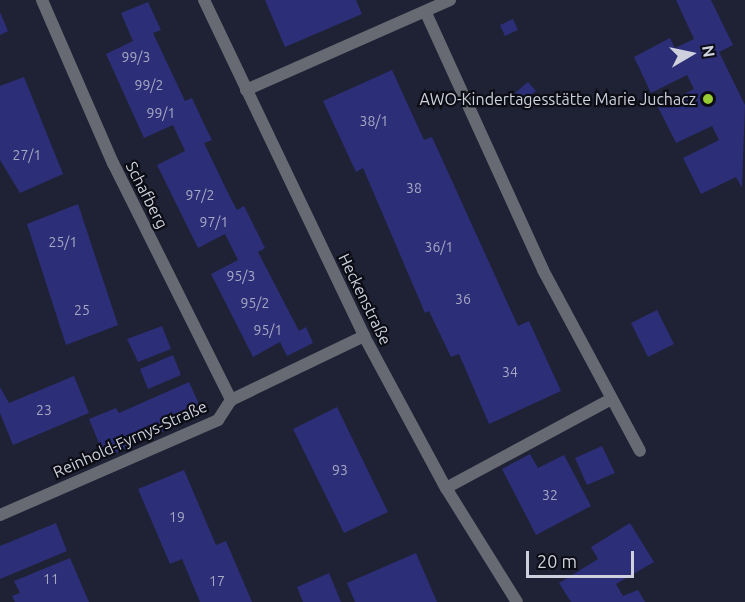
<!DOCTYPE html>
<html>
<head>
<meta charset="utf-8">
<style>
  body { margin:0 }
  #map { position:relative; width:745px; height:602px; overflow:hidden; background:#1f2234; font-family:Ubuntu,sans-serif }
  div>[style] { position:absolute }
  [style*='--x'] { left:calc(var(--x)*1px); top:calc(var(--y)*1px); width:calc(var(--w)*1px); rotate:calc(var(--a)*1deg) }
  .building>* { inset:0; background:#2c2e77 }
  .lane>* { height:12px; margin:-6px; padding:0 6px; transform-origin:6px; border-radius:6px; background:#686a73 }
  .street>* { height:12px; margin:-6px; padding:0 6px; transform-origin:6px; border-radius:6px; background:#686a73 }
  .dots>* { width:16px; height:16px; translate:-50% -50%; box-sizing:border-box; border:3px solid #0b0c14; border-radius:50% }
  span { translate:-50% -50%; white-space:nowrap; text-align:center; line-height:1.15; -webkit-text-stroke:4.5px #0b0c14; paint-order:stroke }
  .number-label { font-size:14px; color:#a6a8c4 }
  .number-label span { -webkit-text-stroke-width:0 }
  .poi-label { font-size:16px; color:#ced0dd }
  .right { translate:-100% -50%; text-align:right }
  .street-label { font-size:16px; color:#ced0dd }
  .north { position:absolute; left:661px; top:24px; width:60px; height:60px; -webkit-text-stroke:4px #0b0c14; paint-order:stroke; rotate:81deg; font-size:16px; font-weight:700; line-height:24px; text-align:center; color:#ced0dd }
  .north::after { content:''; display:block; margin:auto; width:21px; height:27px; background:#ced0dd; clip-path:polygon(50% 0,100% 100%,50% 72%,0 100%) }
  .scale { position:absolute; left:526px; top:551px; width:108px; height:27px; box-sizing:border-box; border:3px solid #ced0dd; border-top:0; padding-left:8px; font-size:18px; line-height:21px; white-space:nowrap; color:#ced0dd; -webkit-text-stroke:4px #0b0c14; paint-order:stroke }
</style>
</head>
<body>
<div id="map">
  <div class="building">
    <i style="clip-path:polygon(265px 0,356px 0,362px 14px,285px 47px)"></i>
    <i style="clip-path:polygon(676px 0,711px 0,733px 45px,719px 52px,745px 105px,742px 188px,736px 177px,701px 194px,683px 158px,719px 140px,712px 126px,676px 143px,658px 107px,694px 89px,687px 75px,651px 93px,634px 57px,670px 38px,675px 48px,694px 39px)"></i>
    <i style="clip-path:polygon(148px 2px,161px 30px,153px 33px,185px 101px,192px 98px,205px 126px,212px 140px,204px 143px,230px 197px,237px 210px,244px 206px,265px 248px,258px 252px,299px 331px,306px 327px,313px 343px,287px 356px,280px 342px,253px 357px,211px 274px,238px 260px,225px 234px,198px 248px,157px 165px,185px 151px,173px 125px,144px 138px,106px 54px,133px 41px,121px 13px)"></i>
    <i style="clip-path:polygon(0 12px,8px 31px,0 35px)"></i>
    <i style="clip-path:polygon(513px 19px,518px 30px,505px 36px,500px 25px)"></i>
    <i style="clip-path:polygon(392px 70px,424px 140px,432px 137px,518px 326px,529px 321px,561px 391px,489px 424px,459px 354px,451px 357px,429px 311px,425px 313px,363px 168px,356px 172px,323px 101px)"></i>
    <i style="clip-path:polygon(24px 77px,63px 174px,20px 193px,0 160px,0 86px)"></i>
    <i style="clip-path:polygon(528px 82px,536px 91px,523px 102px,515px 93px)"></i>
    <i style="clip-path:polygon(78px 204px,118px 325px,66px 345px,27px 224px)"></i>
    <i style="clip-path:polygon(657px 310px,674px 344px,648px 357px,631px 323px)"></i>
    <i style="clip-path:polygon(162px 326px,171px 349px,138px 362px,127px 339px)"></i>
    <i style="clip-path:polygon(173px 355px,181px 375px,148px 389px,140px 369px)"></i>
    <i style="clip-path:polygon(74px 376px,89px 413px,13px 445px,0 413px,0 387px,9px 403px)"></i>
    <i style="clip-path:polygon(189px 382px,203px 413px,105px 458px,89px 419px,116px 408px,119px 413px)"></i>
    <i style="clip-path:polygon(337px 407px,388px 512px,344px 533px,293px 429px)"></i>
    <i style="clip-path:polygon(602px 446px,615px 473px,587px 485px,575px 458px)"></i>
    <i style="clip-path:polygon(530px 454px,538px 468px,564px 455px,591px 506px,536px 535px,502px 469px)"></i>
    <i style="clip-path:polygon(184px 470px,216px 545px,226px 541px,252px 602px,200px 602px,182px 559px,170px 564px,138px 489px)"></i>
    <i style="clip-path:polygon(56px 523px,67px 551px,0 579px,0 546px)"></i>
    <i style="clip-path:polygon(630px 523px,654px 562px,616px 584px,623px 596px,638px 590px,645px 602px,571px 602px,559px 583px,598px 559px,591px 547px)"></i>
    <i style="clip-path:polygon(416px 553px,437px 602px,355px 602px,347px 583px)"></i>
    <i style="clip-path:polygon(70px 558px,89px 602px,15px 602px,12px 596px,20px 593px,14px 581px)"></i>
    <i style="clip-path:polygon(329px 573px,341px 602px,303px 602px,297px 587px)"></i>
  </div>
  <div class="lane">
    <i style="--x:426;--y:13;--w:282;--a:65.5"></i>
    <i style="--x:543;--y:270;--w:205;--a:61.8"></i>
    <i style="--x:246;--y:90;--w:223;--a:-23.8"></i>
    <i style="--x:446;--y:488;--w:187;--a:-28.3"></i>
  </div>
  <div class="street">
    <i style="--x:42;--y:0;--w:178;--a:66.5"></i>
    <i style="--x:113;--y:163;--w:265;--a:63.5"></i>
    <i style="--x:204;--y:0;--w:372;--a:64.5"></i>
    <i style="--x:364;--y:336;--w:173;--a:61.7"></i>
    <i style="--x:446;--y:488;--w:134;--a:58.1"></i>
    <i style="--x:0;--y:515;--w:238;--a:-23.5"></i>
    <i style="--x:218;--y:420;--w:24;--a:-57"></i>
    <i style="--x:231;--y:400;--w:148;--a:-25.7"></i>
  </div>
  <div class="dots">
    <i style="left:708px;top:99px;background:#99cb35"></i>
  </div>
  <div class="number-label">
    <span style="left:136px;top:57px">99/3</span>
    <span style="left:149px;top:85px">99/2</span>
    <span style="left:161px;top:113px">99/1</span>
    <span style="left:374px;top:121px">38/1</span>
    <span style="left:27px;top:155px">27/1</span>
    <span style="left:414px;top:188px">38</span>
    <span style="left:200px;top:195px">97/2</span>
    <span style="left:214px;top:222px">97/1</span>
    <span style="left:63px;top:242px">25/1</span>
    <span style="left:439px;top:247px">36/1</span>
    <span style="left:241px;top:276px">95/3</span>
    <span style="left:463px;top:299px">36</span>
    <span style="left:255px;top:303px">95/2</span>
    <span style="left:82px;top:310px">25</span>
    <span style="left:268px;top:330px">95/1</span>
    <span style="left:510px;top:372px">34</span>
    <span style="left:44px;top:410px">23</span>
    <span style="left:340px;top:470px">93</span>
    <span style="left:550px;top:495px">32</span>
    <span style="left:177px;top:517px">19</span>
    <span style="left:51px;top:579px">11</span>
    <span style="left:217px;top:581px">17</span>
  </div>
  <div class="poi-label">
    <span class="right" style="left:696px;top:99px">AWO-Kindertagesstätte Marie Juchacz</span>
  </div>
  <div class="street-label">
    <span style="left:147px;top:195px;rotate:63deg">Schafberg</span>
    <span style="left:365px;top:299px;rotate:64deg">Heckenstraße</span>
    <span style="left:130px;top:439px;rotate:-24deg">Reinhold-Fyrnys-Straße</span>
  </div>
  <div class="north">N</div>
  <div class="scale">20 m</div>
</div>
</body>
</html>
